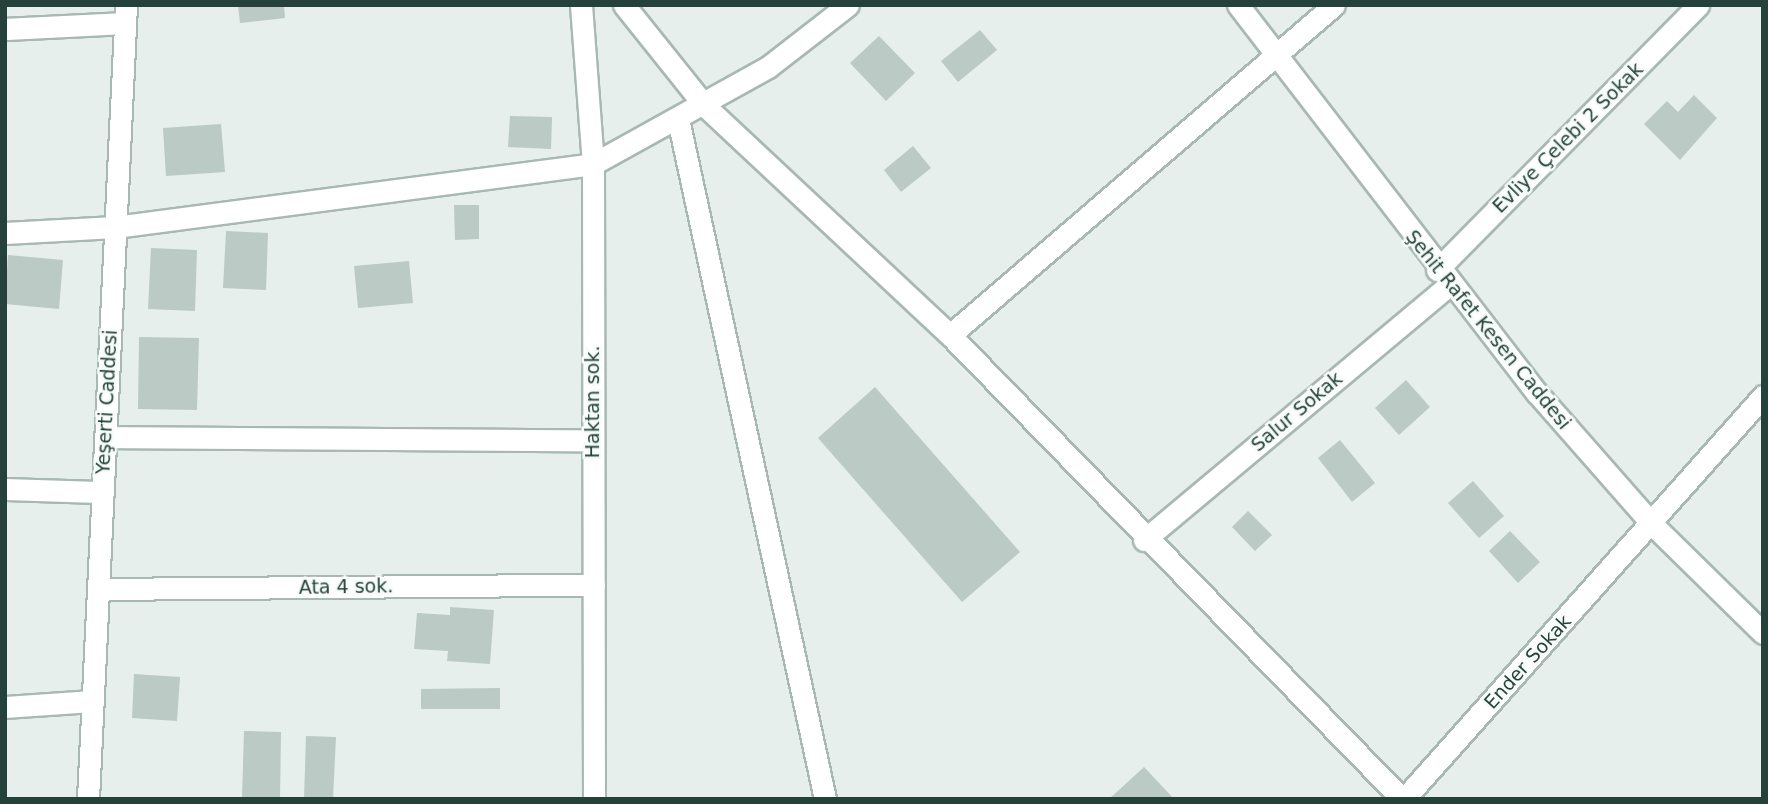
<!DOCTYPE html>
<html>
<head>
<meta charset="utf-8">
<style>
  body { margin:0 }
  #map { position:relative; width:1768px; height:804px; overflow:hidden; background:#e6efeb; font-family:"DejaVu Sans",sans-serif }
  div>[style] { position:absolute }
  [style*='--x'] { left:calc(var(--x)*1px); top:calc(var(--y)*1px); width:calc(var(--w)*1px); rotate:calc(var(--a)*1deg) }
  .building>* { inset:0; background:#bbcac4 }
  .roads { filter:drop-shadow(2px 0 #a8b8b2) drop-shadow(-2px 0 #a8b8b2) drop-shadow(0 2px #a8b8b2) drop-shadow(0 -2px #a8b8b2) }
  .minor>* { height:21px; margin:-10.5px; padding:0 10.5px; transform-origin:10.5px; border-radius:10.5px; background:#fff }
  .tertiary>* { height:21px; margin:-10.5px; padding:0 10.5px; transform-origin:10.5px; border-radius:10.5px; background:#fff }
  span { translate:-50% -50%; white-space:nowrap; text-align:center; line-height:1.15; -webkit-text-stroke:5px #f7fbf9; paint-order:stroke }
  .street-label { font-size:19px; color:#24423a }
  .frame { position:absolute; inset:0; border:7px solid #24423a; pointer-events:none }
</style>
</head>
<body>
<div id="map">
  <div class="building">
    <i style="clip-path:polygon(238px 5px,284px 5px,285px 18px,240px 23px)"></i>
    <i style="clip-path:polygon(980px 30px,997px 50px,958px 82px,941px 61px)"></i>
    <i style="clip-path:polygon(879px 36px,915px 73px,886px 101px,850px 63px)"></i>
    <i style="clip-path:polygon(1694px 95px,1717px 118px,1680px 160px,1644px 124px,1667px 101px,1678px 112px)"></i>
    <i style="clip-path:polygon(510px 116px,552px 117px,551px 149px,508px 147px)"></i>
    <i style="clip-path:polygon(221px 124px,225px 172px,166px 176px,163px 128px)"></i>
    <i style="clip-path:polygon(913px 146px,931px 168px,901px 192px,884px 170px)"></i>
    <i style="clip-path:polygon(454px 205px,479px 205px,479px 239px,455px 240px)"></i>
    <i style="clip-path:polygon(226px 231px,268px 233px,266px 290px,223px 288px)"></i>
    <i style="clip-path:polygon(151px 248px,197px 250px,195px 311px,148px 309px)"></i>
    <i style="clip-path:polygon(8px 255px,63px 260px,59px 309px,5px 304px)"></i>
    <i style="clip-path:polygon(409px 261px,413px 303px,358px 308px,354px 266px)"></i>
    <i style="clip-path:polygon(139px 337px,199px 338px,197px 410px,138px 409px)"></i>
    <i style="clip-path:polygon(1406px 380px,1430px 407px,1399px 435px,1375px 408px)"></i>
    <i style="clip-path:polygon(875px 387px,1020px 552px,962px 602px,818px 438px)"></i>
    <i style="clip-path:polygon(1340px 440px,1375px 483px,1352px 502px,1318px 458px)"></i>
    <i style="clip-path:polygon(1473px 481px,1504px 516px,1479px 538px,1448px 503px)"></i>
    <i style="clip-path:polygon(1248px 511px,1272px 535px,1255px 551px,1232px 527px)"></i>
    <i style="clip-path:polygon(1510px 531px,1540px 562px,1518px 583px,1489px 551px)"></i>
    <i style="clip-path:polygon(450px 607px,494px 610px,490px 664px,447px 661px,448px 651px,414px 649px,417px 613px,450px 615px)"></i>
    <i style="clip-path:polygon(134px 674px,180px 677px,177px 721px,132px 718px)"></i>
    <i style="clip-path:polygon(500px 688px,500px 709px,421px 709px,421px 689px)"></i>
    <i style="clip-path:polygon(244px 731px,281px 732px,280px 799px,242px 799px)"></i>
    <i style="clip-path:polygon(306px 736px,336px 737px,333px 799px,304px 799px)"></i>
    <i style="clip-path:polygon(1144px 767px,1174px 799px,1109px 799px)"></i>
  </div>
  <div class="roads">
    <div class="minor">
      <i style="--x:581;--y:5;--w:159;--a:85.7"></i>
      <i style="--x:593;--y:164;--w:635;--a:89.91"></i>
      <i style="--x:624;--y:5;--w:128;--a:51.3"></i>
      <i style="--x:704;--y:105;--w:337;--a:43.1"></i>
      <i style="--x:950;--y:335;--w:648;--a:45.75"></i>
      <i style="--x:5;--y:29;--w:120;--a:-2.9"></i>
      <i style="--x:678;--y:119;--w:696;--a:77.8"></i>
      <i style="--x:5;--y:233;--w:110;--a:-3.1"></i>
      <i style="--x:115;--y:227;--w:482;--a:-7.5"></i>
      <i style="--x:593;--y:164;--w:200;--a:-29"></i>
      <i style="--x:768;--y:67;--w:101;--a:-37.8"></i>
      <i style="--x:1437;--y:270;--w:372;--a:-45.4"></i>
      <i style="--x:950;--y:335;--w:506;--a:-40.67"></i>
      <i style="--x:105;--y:437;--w:488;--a:0.4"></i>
      <i style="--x:5;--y:489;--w:98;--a:1.8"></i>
      <i style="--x:1144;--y:540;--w:398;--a:-39.9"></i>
      <i style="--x:98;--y:589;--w:496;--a:-0.5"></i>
      <i style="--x:5;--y:707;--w:88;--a:-3.9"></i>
      <i style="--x:1404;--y:799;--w:540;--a:-48.3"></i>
    </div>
    <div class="tertiary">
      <i style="--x:1238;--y:5;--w:490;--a:52.4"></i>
      <i style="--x:1537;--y:393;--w:176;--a:48.7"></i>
      <i style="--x:1653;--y:525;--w:154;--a:44.5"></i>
      <i style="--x:88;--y:799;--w:795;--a:-87.26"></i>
    </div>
  </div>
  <div class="street-label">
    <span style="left:1568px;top:138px;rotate:-45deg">Evliye Çelebi 2 Sokak</span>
    <span style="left:1488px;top:330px;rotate:51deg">Şehit Rafet Kesen Caddesi</span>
    <span style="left:107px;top:402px;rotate:-87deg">Yeşerti Caddesi</span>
    <span style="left:593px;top:402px;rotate:-90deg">Haktan sok.</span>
    <span style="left:1297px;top:412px;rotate:-40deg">Salur Sokak</span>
    <span style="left:346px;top:587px;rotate:-1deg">Ata 4 sok.</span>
    <span style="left:1528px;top:662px;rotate:-48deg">Ender Sokak</span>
  </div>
  <div class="frame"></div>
</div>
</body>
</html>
